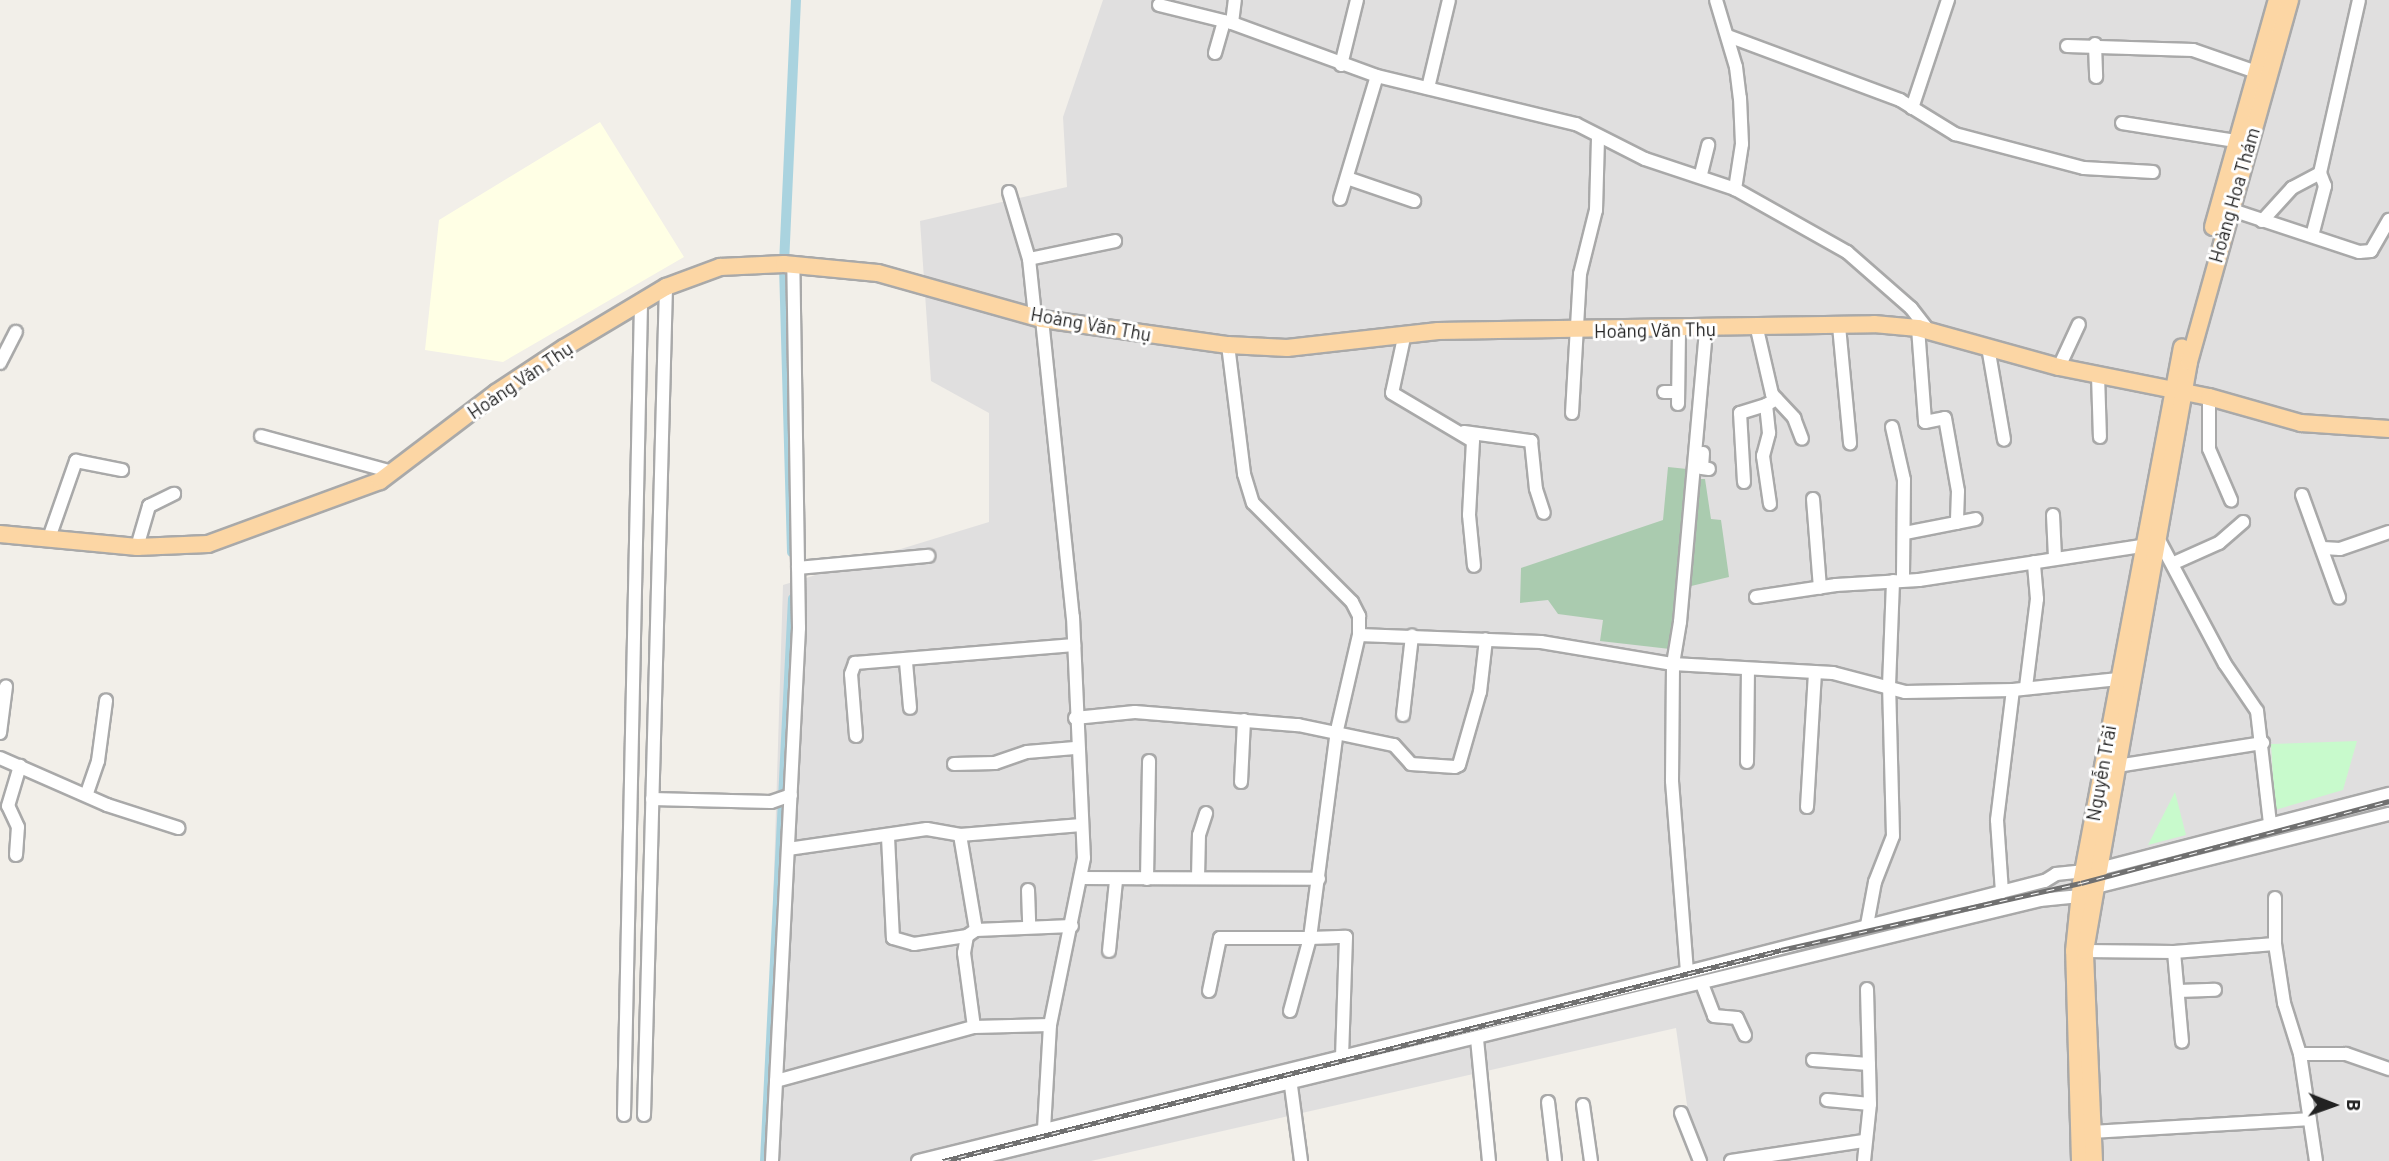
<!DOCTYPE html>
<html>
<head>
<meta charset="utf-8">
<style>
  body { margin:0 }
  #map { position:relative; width:2389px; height:1161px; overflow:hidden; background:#f2efe9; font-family:Barlow,sans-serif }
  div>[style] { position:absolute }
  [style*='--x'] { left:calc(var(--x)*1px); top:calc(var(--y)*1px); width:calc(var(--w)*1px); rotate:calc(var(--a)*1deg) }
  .residential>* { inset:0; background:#e0dfdf }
  .education>* { inset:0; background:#ffffe5 }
  .cemetery>* { inset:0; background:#aacbaf }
  .park>* { inset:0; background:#c8facc }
  .canal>* { height:10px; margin:-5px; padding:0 5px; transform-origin:5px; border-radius:5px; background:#aad3df }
  .roads { filter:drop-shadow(2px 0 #a9a9a9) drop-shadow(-2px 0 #a9a9a9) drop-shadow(0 2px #a9a9a9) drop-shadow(0 -2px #a9a9a9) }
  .minor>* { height:12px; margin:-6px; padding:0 6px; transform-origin:6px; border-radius:6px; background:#fff }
  .major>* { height:16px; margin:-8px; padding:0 8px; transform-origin:8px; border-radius:8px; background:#fcd6a4 }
  .rail>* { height:5px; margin-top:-2.5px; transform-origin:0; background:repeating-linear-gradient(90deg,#fff 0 8px,#707070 0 16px); box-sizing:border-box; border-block:2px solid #707070 }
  span { translate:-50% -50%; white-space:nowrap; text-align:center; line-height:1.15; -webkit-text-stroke:6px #fff; paint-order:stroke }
  .street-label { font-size:19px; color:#222 }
  .north { position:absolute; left:2298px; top:1070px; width:70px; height:70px; -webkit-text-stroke:5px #fff; paint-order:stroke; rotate:91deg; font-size:19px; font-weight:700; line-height:28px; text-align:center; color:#222 }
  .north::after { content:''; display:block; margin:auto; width:24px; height:32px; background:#222; clip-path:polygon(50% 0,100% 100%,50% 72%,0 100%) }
</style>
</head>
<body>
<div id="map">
  <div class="residential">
    <i style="clip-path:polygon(1103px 0,2389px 0,2389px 1161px,1695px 1161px,1676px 1028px,1091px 1161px,765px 1161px,783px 585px,989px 522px,989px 413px,931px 381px,920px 221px,1067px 187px,1063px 117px)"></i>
  </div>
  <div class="education">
    <i style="clip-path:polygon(600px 122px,684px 257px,503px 362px,425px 350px,439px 220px)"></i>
  </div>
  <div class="cemetery">
    <i style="clip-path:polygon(1668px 467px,1687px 469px,1670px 649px,1600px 641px,1603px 620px,1558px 614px,1548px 600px,1520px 603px,1521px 568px,1663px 520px)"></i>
    <i style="clip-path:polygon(1696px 479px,1705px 479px,1711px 519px,1721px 520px,1729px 577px,1687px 587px)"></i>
  </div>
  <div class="park">
    <i style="clip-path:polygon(2357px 741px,2343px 790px,2275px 810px,2271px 744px)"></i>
    <i style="clip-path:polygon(2175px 792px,2186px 835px,2148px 845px)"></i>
  </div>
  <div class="canal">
    <i style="--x:792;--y:552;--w:288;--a:-91.6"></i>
    <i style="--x:784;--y:264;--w:264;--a:-87.4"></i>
    <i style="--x:765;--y:1161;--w:563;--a:-87.15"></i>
  </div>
  <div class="roads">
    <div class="minor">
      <i style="--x:1716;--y:0;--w:70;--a:73.4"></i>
      <i style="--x:1736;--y:67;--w:31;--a:83"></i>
      <i style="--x:1740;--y:98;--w:46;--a:87.5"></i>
      <i style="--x:1742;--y:144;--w:46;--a:98.8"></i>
      <i style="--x:1159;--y:5;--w:75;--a:13.9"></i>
      <i style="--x:1232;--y:23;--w:154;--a:20.1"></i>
      <i style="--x:1377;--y:76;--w:205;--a:13.6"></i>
      <i style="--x:1576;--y:124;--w:77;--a:26.9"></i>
      <i style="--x:1645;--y:159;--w:95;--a:18.4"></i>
      <i style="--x:1735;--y:189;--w:129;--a:29.4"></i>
      <i style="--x:1847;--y:252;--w:85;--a:41.2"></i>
      <i style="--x:1911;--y:308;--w:29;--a:52"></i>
      <i style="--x:1232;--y:23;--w:23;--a:-83"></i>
      <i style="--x:1728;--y:36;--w:184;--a:20.4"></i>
      <i style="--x:1900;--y:100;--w:65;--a:31.7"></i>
      <i style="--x:1955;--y:134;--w:133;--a:14.8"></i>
      <i style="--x:2084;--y:168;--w:69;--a:3.3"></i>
      <i style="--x:2095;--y:44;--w:33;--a:88"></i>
      <i style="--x:2067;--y:46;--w:126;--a:1.8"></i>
      <i style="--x:2193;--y:50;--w:67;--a:19.2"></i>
      <i style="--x:1215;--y:53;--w:33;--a:-74"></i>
      <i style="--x:1341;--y:65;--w:67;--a:-76.2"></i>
      <i style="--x:1428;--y:88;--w:90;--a:-76.6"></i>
      <i style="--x:1912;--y:108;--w:114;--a:-71.6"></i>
      <i style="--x:2122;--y:123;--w:115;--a:9"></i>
      <i style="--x:1701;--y:174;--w:30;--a:-76"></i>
      <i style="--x:1347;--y:178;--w:71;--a:18.9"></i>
      <i style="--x:1009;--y:192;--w:70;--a:73.4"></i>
      <i style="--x:1029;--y:259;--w:57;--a:84"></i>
      <i style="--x:1340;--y:199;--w:128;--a:-73.3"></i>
      <i style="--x:2229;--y:209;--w:137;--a:18.3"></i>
      <i style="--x:2359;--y:252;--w:12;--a:-5"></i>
      <i style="--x:2371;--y:251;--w:36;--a:-60"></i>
      <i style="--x:2262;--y:221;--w:45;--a:-47.7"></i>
      <i style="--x:2292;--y:188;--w:32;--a:-28"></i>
      <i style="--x:2312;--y:236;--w:52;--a:-75.4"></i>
      <i style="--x:2325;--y:186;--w:14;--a:-111"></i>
      <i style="--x:2320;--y:173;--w:177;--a:-77.3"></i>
      <i style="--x:1029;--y:259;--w:88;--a:-11.8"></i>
      <i style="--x:1042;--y:319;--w:300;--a:84.1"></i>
      <i style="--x:1073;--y:617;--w:241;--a:87.4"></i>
      <i style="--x:1084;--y:858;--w:170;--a:101.5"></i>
      <i style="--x:1050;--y:1025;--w:104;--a:93.3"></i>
      <i style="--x:1839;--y:326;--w:118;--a:84.6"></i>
      <i style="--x:1918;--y:328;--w:94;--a:85.7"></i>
      <i style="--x:1925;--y:422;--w:20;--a:-11"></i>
      <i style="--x:1945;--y:418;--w:74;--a:79.9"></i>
      <i style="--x:1958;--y:491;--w:32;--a:92"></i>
      <i style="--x:1757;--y:329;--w:67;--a:77"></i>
      <i style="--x:1772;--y:394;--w:33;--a:47"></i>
      <i style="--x:1794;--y:418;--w:22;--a:69"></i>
      <i style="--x:1405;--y:333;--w:61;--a:102.2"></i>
      <i style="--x:1392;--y:393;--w:94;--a:30.7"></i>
      <i style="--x:1473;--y:441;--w:74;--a:93.1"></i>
      <i style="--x:1469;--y:515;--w:51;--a:84.4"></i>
      <i style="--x:1228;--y:345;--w:130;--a:82.9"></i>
      <i style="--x:1244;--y:474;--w:30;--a:73"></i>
      <i style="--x:1253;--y:503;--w:140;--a:45"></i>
      <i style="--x:1352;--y:602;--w:16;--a:63"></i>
      <i style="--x:1359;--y:616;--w:19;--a:90"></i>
      <i style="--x:1988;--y:347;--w:94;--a:80.2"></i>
      <i style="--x:0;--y:363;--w:35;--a:-63"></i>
      <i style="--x:2059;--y:367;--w:47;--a:-65.1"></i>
      <i style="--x:2098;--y:375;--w:62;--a:88.2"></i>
      <i style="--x:1664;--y:392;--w:14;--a:0"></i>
      <i style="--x:2209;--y:397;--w:52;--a:90"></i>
      <i style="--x:2209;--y:449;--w:56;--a:66.7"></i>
      <i style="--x:1678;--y:404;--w:75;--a:-89.2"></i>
      <i style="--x:1572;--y:413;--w:139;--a:-86.7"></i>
      <i style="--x:1580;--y:274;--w:66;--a:-76"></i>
      <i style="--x:1596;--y:210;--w:72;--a:-88.4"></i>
      <i style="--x:1892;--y:427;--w:54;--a:77.2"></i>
      <i style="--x:1904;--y:480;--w:99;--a:90.6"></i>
      <i style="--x:1464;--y:432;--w:68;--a:7.7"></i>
      <i style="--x:1531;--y:441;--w:48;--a:84.1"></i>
      <i style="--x:1536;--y:489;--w:25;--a:72"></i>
      <i style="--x:261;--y:436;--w:137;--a:15.3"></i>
      <i style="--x:1703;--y:453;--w:15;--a:94"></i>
      <i style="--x:1702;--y:468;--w:7;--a:8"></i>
      <i style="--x:1744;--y:482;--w:69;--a:-93.3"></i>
      <i style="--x:1740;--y:413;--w:27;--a:-17"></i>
      <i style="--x:2302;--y:495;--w:109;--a:70.1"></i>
      <i style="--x:1813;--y:499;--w:89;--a:85.5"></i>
      <i style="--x:1770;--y:504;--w:49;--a:-98.3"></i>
      <i style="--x:1763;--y:456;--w:24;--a:-75"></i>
      <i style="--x:1769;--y:433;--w:28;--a:-96"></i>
      <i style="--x:1766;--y:405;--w:12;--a:-31"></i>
      <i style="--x:2053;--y:515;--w:43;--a:87.3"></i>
      <i style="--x:1905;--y:533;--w:72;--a:-11.2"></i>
      <i style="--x:49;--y:538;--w:82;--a:-70.7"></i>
      <i style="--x:76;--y:461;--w:47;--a:11.1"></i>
      <i style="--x:2159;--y:540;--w:140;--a:62"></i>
      <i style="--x:2225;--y:664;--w:57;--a:55.8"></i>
      <i style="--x:2257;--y:711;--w:114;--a:83.4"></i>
      <i style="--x:137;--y:547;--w:43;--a:-73.7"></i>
      <i style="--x:149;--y:506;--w:28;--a:-26"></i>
      <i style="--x:2323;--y:548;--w:17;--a:3"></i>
      <i style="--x:2340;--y:549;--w:52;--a:-19.1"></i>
      <i style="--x:2174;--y:563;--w:49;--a:-24"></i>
      <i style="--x:2219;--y:543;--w:32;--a:-41"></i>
      <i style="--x:798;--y:568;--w:131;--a:-5.3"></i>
      <i style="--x:1756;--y:597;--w:81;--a:-8.5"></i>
      <i style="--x:1836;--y:585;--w:83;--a:-3.4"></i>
      <i style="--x:1919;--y:580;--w:225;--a:-8.7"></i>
      <i style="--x:906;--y:662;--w:46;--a:85"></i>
      <i style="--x:2026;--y:687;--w:89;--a:-82.9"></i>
      <i style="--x:2037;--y:599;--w:37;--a:-95"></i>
      <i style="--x:1403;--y:715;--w:80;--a:-83.5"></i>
      <i style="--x:1075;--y:718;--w:60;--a:-5.7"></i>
      <i style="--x:1135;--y:712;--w:164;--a:4.6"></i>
      <i style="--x:1298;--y:725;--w:98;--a:11.8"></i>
      <i style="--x:1394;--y:745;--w:25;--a:48"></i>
      <i style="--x:1411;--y:764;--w:44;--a:3.9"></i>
      <i style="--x:1455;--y:767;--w:4;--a:-27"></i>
      <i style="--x:1459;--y:765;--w:76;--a:-74"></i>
      <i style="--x:1480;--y:692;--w:53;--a:-83.5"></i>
      <i style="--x:0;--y:733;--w:47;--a:-82.7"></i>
      <i style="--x:856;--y:736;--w:62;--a:-94.6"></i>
      <i style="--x:851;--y:674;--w:12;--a:-70"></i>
      <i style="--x:855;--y:663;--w:220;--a:-4.7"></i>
      <i style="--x:0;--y:758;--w:117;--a:23.7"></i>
      <i style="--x:107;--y:805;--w:75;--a:17.9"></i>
      <i style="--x:1747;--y:762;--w:93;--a:-89.4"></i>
      <i style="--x:954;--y:764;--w:41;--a:-1.4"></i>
      <i style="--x:995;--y:763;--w:34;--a:-19"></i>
      <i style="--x:1027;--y:752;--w:48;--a:-4.8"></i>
      <i style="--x:2117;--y:766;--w:148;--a:-9"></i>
      <i style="--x:1241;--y:782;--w:62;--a:-87.2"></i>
      <i style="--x:87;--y:793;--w:34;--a:-71"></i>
      <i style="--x:98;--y:761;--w:61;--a:-82.4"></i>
      <i style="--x:652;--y:799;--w:119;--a:1.4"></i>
      <i style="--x:771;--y:802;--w:21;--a:-19"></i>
      <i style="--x:1807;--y:807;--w:135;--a:-86.6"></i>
      <i style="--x:960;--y:835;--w:96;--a:80.4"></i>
      <i style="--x:888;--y:837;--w:101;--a:87.2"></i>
      <i style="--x:893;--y:938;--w:22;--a:16"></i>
      <i style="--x:914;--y:944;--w:54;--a:-8.6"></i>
      <i style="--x:788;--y:849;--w:140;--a:-8.2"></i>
      <i style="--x:927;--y:829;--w:34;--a:10"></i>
      <i style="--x:960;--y:835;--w:122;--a:-4.7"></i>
      <i style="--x:16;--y:855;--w:28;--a:-86"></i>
      <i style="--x:18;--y:827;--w:23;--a:-115"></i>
      <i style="--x:8;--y:806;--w:42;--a:-73.3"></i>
      <i style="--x:2099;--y:869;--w:300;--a:-14.5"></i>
      <i style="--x:1082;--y:878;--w:237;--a:0.2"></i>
      <i style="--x:1198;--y:878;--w:43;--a:-88.7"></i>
      <i style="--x:1199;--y:835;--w:23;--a:-72"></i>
      <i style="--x:1147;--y:879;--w:118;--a:-89"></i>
      <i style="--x:2096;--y:887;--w:302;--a:-14"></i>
      <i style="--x:1028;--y:890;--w:36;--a:88"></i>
      <i style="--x:2002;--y:892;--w:72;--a:-94"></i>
      <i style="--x:1997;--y:820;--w:131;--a:-83"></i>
      <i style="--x:2275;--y:898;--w:46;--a:90"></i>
      <i style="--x:2275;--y:944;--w:60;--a:81.3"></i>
      <i style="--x:2284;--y:1003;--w:53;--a:72.6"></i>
      <i style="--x:2300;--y:1054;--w:108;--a:81.5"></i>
      <i style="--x:1867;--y:925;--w:44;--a:-79.5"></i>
      <i style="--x:1875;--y:882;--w:49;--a:-68.6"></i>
      <i style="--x:1893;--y:836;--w:150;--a:-91.5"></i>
      <i style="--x:1889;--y:686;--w:105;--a:-87.8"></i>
      <i style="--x:1109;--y:951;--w:70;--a:-84.3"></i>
      <i style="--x:2085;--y:951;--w:89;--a:0.6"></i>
      <i style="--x:2174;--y:952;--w:101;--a:-4.5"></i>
      <i style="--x:2174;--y:952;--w:90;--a:84.9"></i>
      <i style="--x:1687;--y:972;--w:192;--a:-94.5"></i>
      <i style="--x:1672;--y:781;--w:117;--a:-89.5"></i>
      <i style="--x:1673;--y:664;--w:43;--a:-80.5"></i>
      <i style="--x:1680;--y:622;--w:293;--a:-84.9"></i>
      <i style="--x:1702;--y:984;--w:34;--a:69"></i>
      <i style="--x:1714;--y:1016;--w:23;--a:5"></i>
      <i style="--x:1737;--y:1018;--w:19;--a:65"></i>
      <i style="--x:1209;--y:991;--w:54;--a:-78.3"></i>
      <i style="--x:1220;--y:938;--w:90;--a:0"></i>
      <i style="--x:1310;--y:938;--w:210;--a:-82.6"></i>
      <i style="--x:1337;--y:730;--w:98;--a:-77"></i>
      <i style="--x:1359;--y:635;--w:182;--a:2.2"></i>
      <i style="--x:1541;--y:642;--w:134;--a:9.5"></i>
      <i style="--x:1673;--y:664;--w:160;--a:3.2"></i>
      <i style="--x:1833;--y:673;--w:74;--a:14.8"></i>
      <i style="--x:1905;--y:692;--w:108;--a:-1.1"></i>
      <i style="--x:2013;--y:690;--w:106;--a:-6"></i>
      <i style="--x:2178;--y:991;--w:37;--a:-2"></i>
      <i style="--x:1290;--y:1011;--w:76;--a:-74.7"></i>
      <i style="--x:1310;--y:938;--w:36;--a:-2"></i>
      <i style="--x:1346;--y:937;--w:118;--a:91.9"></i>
      <i style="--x:974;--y:1027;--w:75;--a:-97.7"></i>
      <i style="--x:964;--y:953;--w:17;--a:-80"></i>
      <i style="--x:967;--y:936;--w:11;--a:-34"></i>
      <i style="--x:976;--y:930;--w:96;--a:-2.4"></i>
      <i style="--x:1477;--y:1039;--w:123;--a:84.4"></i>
      <i style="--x:2300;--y:1054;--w:46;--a:0"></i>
      <i style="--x:2346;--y:1054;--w:46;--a:19.2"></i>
      <i style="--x:1813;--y:1060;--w:56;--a:4.1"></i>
      <i style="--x:776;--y:1081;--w:205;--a:-15.3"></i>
      <i style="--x:974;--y:1027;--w:76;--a:-1.5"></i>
      <i style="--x:1291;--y:1086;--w:76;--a:82.4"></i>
      <i style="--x:1827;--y:1100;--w:43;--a:5.3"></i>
      <i style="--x:1548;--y:1102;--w:59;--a:83.2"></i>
      <i style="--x:1583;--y:1105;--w:57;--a:81.9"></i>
      <i style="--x:1681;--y:1113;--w:52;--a:68.4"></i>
      <i style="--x:624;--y:1115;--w:813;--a:-88.8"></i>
      <i style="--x:644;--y:1115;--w:828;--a:-88.48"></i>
      <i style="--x:2093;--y:1132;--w:217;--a:-3.4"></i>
      <i style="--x:772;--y:1161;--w:534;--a:-87.1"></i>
      <i style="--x:799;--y:628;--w:363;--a:-90.9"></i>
      <i style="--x:918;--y:1161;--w:792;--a:-13.81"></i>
      <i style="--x:1687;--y:972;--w:369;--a:-14.3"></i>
      <i style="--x:2045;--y:881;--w:13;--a:-32"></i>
      <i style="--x:2056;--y:874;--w:27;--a:-6"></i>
      <i style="--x:967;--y:1161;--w:1104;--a:-13.67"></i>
      <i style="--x:2040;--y:900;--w:40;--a:-5.7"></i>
      <i style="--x:1731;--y:1161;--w:134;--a:-8.6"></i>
      <i style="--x:1864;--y:1161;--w:57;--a:-84"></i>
      <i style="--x:1870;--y:1104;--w:115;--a:-91.5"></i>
    </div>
    <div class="major">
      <i style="--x:2213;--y:227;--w:236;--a:-74.3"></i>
      <i style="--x:0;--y:534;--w:138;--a:5.4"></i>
      <i style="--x:137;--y:547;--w:71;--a:-2.4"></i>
      <i style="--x:208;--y:544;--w:183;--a:-20.1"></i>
      <i style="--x:380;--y:481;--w:146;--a:-37.2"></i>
      <i style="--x:496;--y:393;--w:82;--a:-33.5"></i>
      <i style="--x:564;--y:348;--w:119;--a:-30.9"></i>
      <i style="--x:666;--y:287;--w:58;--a:-20.3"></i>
      <i style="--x:720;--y:267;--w:64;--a:-2.7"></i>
      <i style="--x:784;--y:264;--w:94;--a:5.5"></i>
      <i style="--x:878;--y:273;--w:170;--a:15.7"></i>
      <i style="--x:1042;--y:319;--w:188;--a:8"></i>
      <i style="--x:1228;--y:345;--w:59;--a:2.9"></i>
      <i style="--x:1287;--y:348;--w:152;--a:-6.4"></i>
      <i style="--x:1438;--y:331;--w:436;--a:-0.9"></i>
      <i style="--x:1874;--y:324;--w:44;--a:5.2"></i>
      <i style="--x:1918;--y:328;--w:146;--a:15.5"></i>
      <i style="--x:2059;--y:367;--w:153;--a:11.3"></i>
      <i style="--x:2209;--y:397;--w:96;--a:15.8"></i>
      <i style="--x:2301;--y:423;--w:88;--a:3.9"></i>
      <i style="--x:2080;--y:1161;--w:210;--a:-91.6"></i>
      <i style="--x:2074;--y:951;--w:68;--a:-84.1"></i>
      <i style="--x:2081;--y:883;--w:545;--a:-79.33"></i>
      <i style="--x:2094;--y:1161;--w:210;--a:-92.5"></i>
      <i style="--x:2085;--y:951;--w:65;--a:-80.2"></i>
      <i style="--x:2096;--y:887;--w:533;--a:-79.95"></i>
      <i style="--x:2189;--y:362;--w:376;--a:-74.4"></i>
    </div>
  </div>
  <div class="rail">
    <i style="--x:943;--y:1161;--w:864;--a:-14.13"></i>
    <i style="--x:1781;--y:950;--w:307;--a:-12.6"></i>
    <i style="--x:2081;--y:883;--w:319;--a:-14.9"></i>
  </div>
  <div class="street-label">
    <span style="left:2234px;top:195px;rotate:-74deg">Hoàng Hoa Thám</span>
    <span style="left:1091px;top:324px;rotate:10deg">Hoàng Văn Thụ</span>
    <span style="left:1655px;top:330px;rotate:-1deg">Hoàng Văn Thụ</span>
    <span style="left:520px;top:380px;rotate:-34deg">Hoàng Văn Thụ</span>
    <span style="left:2101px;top:773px;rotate:-80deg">Nguyễn Trãi</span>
  </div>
  <div class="north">B</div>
</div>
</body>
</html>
